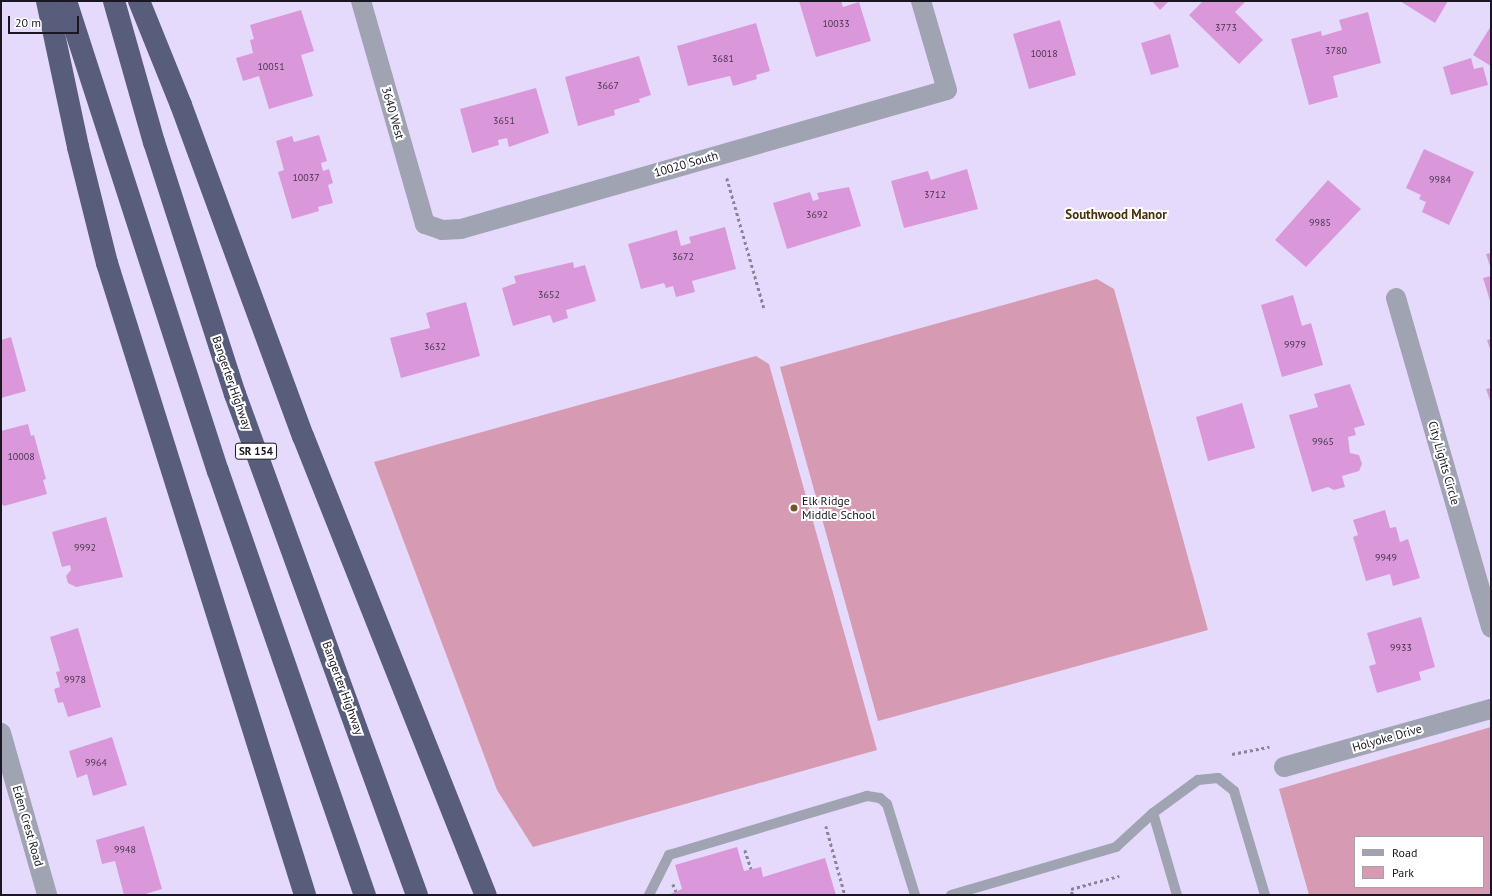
<!DOCTYPE html>
<html>
<head>
<meta charset="utf-8">
<style>
  body { margin:0 }
  #map { position:relative; width:1492px; height:896px; overflow:hidden; background:#e5dafc; font-family:"PT Sans",sans-serif }
  div>[style] { position:absolute }
  [style*='--x'] { left:calc(var(--x)*1px); top:calc(var(--y)*1px); width:calc(var(--w)*1px); rotate:calc(var(--a)*1deg) }
  .green>* { inset:0; background:#d79ab3 }
  .building>* { inset:0; background:#da98da }
  .path>* { height:2.5px; margin-top:-1.25px; transform-origin:0; background:repeating-linear-gradient(90deg,#8b839b 0 3px,transparent 0 6px) }
  .lane>* { height:10px; margin:-5px; padding:0 5px; transform-origin:5px; border-radius:5px; background:#9fa3b2 }
  .street>* { height:20px; margin:-10px; padding:0 10px; transform-origin:10px; border-radius:10px; background:#9fa3b2 }
  .highway>* { height:22px; margin:-11px; padding:0 11px; transform-origin:11px; border-radius:11px; background:#575d7b }
  .dots>* { width:11px; height:11px; translate:-50% -50%; box-sizing:border-box; border:2px solid #fff; border-radius:50% }
  span { translate:-50% -50%; white-space:nowrap; text-align:center; line-height:1.15; -webkit-text-stroke:4px #fff; paint-order:stroke }
  .number-label { font-size:10px; color:#4a3650 }
  .number-label span { -webkit-text-stroke-width:0 }
  .shield-label span { padding:1px 3px; background:#fff; border:1px solid; border-radius:3px; -webkit-text-stroke-width:0 }
  .shield-label { font-size:11px; color:#1a1622; font-weight:700 }
  .street-label { font-size:12px; color:#1a1622 }
  .poi-label { font-size:12px; color:#1a1622 }
  .left { translate:0 -50%; text-align:left }
  .neighbourhood-label { font-size:13px; color:#4a320f; font-weight:700 }
  .frame { position:absolute; inset:0; border:2px solid #1a1622; pointer-events:none }
  .legend { position:absolute; left:1354px; top:836px; width:130px; height:52px; box-sizing:border-box; background:#fff; border:1px solid #a3a2a7; margin:0; padding:5px 7px; list-style:none; font-size:12px; color:#1a1622 }
  .legend li { display:flex; align-items:center; gap:8px; height:20px }
  .legend b { width:20px; border:1px solid #a3a2a7 }
  .scale { position:absolute; left:8px; top:16px; width:71px; height:18px; box-sizing:border-box; border:2px solid #1a1622; border-top:0; padding-left:5px; font-size:12px; line-height:14px; white-space:nowrap; color:#1a1622; -webkit-text-stroke:3px #fff; paint-order:stroke }
</style>
</head>
<body>
<div id="map">
  <div class="green">
    <i style="clip-path:polygon(1097px 279px,1114px 289px,1208px 630px,878px 721px,780px 367px)"></i>
    <i style="clip-path:polygon(756px 356px,769px 364px,877px 750px,533px 847px,497px 790px,374px 462px)"></i>
    <i style="clip-path:polygon(evenodd,1491px 727px,1491px 895px,1309px 895px,1279px 789px,1491px 727px,1355px 837px,1483px 837px,1483px 887px,1355px 887px,1355px 837px)"></i>
  </div>
  <div class="building">
    <i style="clip-path:polygon(799px 1px,841px 1px,843px 7px,859px 2px,871px 41px,816px 57px)"></i>
    <i style="clip-path:polygon(1152px 1px,1169px 1px,1160px 10px)"></i>
    <i style="clip-path:polygon(1203px 1px,1246px 1px,1235px 12px,1263px 40px,1239px 64px,1189px 15px)"></i>
    <i style="clip-path:polygon(1400px 1px,1448px 1px,1435px 23px)"></i>
    <i style="clip-path:polygon(301px 10px,314px 51px,301px 55px,313px 96px,269px 109px,259px 76px,243px 81px,236px 58px,253px 53px,250px 40px,254px 39px,250px 25px)"></i>
    <i style="clip-path:polygon(1368px 12px,1381px 63px,1333px 76px,1338px 97px,1309px 105px,1291px 39px,1321px 31px,1322px 36px,1342px 30px,1339px 20px)"></i>
    <i style="clip-path:polygon(1060px 20px,1076px 75px,1029px 89px,1013px 34px)"></i>
    <i style="clip-path:polygon(756px 23px,770px 71px,756px 75px,757px 79px,733px 86px,730px 76px,688px 86px,677px 46px)"></i>
    <i style="clip-path:polygon(1491px 26px,1491px 66px,1473px 55px)"></i>
    <i style="clip-path:polygon(1170px 34px,1179px 67px,1151px 75px,1141px 43px)"></i>
    <i style="clip-path:polygon(639px 56px,651px 95px,639px 99px,640px 102px,614px 110px,615px 115px,578px 126px,565px 77px)"></i>
    <i style="clip-path:polygon(1471px 58px,1474px 69px,1483px 67px,1488px 85px,1451px 95px,1443px 67px)"></i>
    <i style="clip-path:polygon(536px 88px,549px 133px,509px 147px,507px 138px,498px 140px,499px 145px,472px 153px,460px 109px)"></i>
    <i style="clip-path:polygon(319px 135px,327px 161px,321px 163px,323px 171px,329px 169px,333px 183px,328px 185px,333px 203px,318px 207px,319px 211px,292px 219px,278px 172px,284px 170px,276px 141px,292px 136px,294px 142px)"></i>
    <i style="clip-path:polygon(1424px 149px,1474px 172px,1449px 225px,1422px 212px,1426px 202px,1419px 199px,1421px 195px,1406px 188px)"></i>
    <i style="clip-path:polygon(967px 169px,978px 209px,904px 228px,891px 181px,928px 171px,931px 180px)"></i>
    <i style="clip-path:polygon(1328px 180px,1361px 209px,1306px 267px,1275px 240px)"></i>
    <i style="clip-path:polygon(849px 187px,861px 226px,787px 249px,773px 203px,810px 192px,813px 201px,819px 199px,817px 193px)"></i>
    <i style="clip-path:polygon(725px 227px,736px 269px,692px 281px,695px 292px,676px 297px,673px 286px,666px 288px,664px 283px,641px 289px,628px 244px,677px 230px,681px 246px,691px 243px,689px 237px)"></i>
    <i style="clip-path:polygon(1491px 253px,1491px 269px,1486px 254px)"></i>
    <i style="clip-path:polygon(573px 262px,574px 268px,585px 265px,596px 301px,566px 310px,568px 318px,553px 323px,550px 315px,513px 326px,502px 288px,516px 283px,514px 276px)"></i>
    <i style="clip-path:polygon(1491px 276px,1491px 304px,1483px 278px)"></i>
    <i style="clip-path:polygon(1293px 295px,1302px 326px,1311px 323px,1323px 365px,1282px 377px,1261px 305px)"></i>
    <i style="clip-path:polygon(466px 302px,480px 356px,401px 378px,390px 338px,430px 328px,426px 313px)"></i>
    <i style="clip-path:polygon(11px 337px,26px 391px,1px 398px,1px 340px)"></i>
    <i style="clip-path:polygon(1491px 339px,1491px 352px,1487px 340px)"></i>
    <i style="clip-path:polygon(1350px 384px,1365px 425px,1354px 428px,1356px 435px,1348px 437px,1350px 453px,1359px 455px,1362px 464px,1359px 471px,1342px 476px,1345px 487px,1334px 490px,1328px 487px,1312px 492px,1289px 415px,1318px 407px,1314px 394px)"></i>
    <i style="clip-path:polygon(1491px 388px,1491px 403px,1486px 389px)"></i>
    <i style="clip-path:polygon(1242px 403px,1255px 448px,1208px 461px,1196px 417px)"></i>
    <i style="clip-path:polygon(28px 424px,31px 436px,34px 435px,46px 479px,43px 480px,47px 494px,4px 506px,1px 503px,1px 431px)"></i>
    <i style="clip-path:polygon(1385px 510px,1390px 528px,1396px 527px,1400px 542px,1408px 539px,1420px 578px,1393px 586px,1390px 574px,1366px 581px,1353px 537px,1358px 535px,1353px 520px)"></i>
    <i style="clip-path:polygon(106px 517px,123px 577px,76px 587px,68px 583px,66px 576px,71px 570px,70px 565px,62px 567px,52px 532px)"></i>
    <i style="clip-path:polygon(1421px 617px,1435px 667px,1419px 672px,1421px 680px,1377px 693px,1369px 666px,1376px 664px,1367px 633px)"></i>
    <i style="clip-path:polygon(78px 628px,101px 707px,68px 717px,63px 702px,58px 703px,54px 689px,60px 687px,56px 672px,60px 671px,50px 637px)"></i>
    <i style="clip-path:polygon(112px 737px,127px 785px,93px 796px,87px 774px,77px 778px,69px 751px)"></i>
    <i style="clip-path:polygon(144px 826px,162px 889px,142px 895px,124px 895px,115px 861px,102px 864px,96px 840px)"></i>
    <i style="clip-path:polygon(737px 847px,744px 871px,761px 867px,763px 877px,825px 858px,836px 895px,668px 895px,682px 889px,675px 865px)"></i>
  </div>
  <div class="path">
    <i style="--x:727;--y:178;--w:135;--a:74.1"></i>
    <i style="--x:1232;--y:754;--w:38;--a:-11"></i>
    <i style="--x:826;--y:826;--w:72;--a:74.6"></i>
    <i style="--x:745;--y:850;--w:20;--a:72"></i>
    <i style="--x:673;--y:884;--w:8;--a:67"></i>
    <i style="--x:1072;--y:895;--w:6;--a:-99"></i>
    <i style="--x:1071;--y:889;--w:50;--a:-15.2"></i>
  </div>
  <div class="lane">
    <i style="--x:1153;--y:813;--w:85;--a:73.7"></i>
    <i style="--x:649;--y:895;--w:45;--a:-63.4"></i>
    <i style="--x:669;--y:855;--w:207;--a:-16.6"></i>
    <i style="--x:867;--y:796;--w:13;--a:9"></i>
    <i style="--x:880;--y:798;--w:9;--a:41"></i>
    <i style="--x:887;--y:804;--w:95;--a:72.9"></i>
    <i style="--x:951;--y:895;--w:172;--a:-16.2"></i>
    <i style="--x:1116;--y:847;--w:50;--a:-42.6"></i>
    <i style="--x:1153;--y:813;--w:56;--a:-36.3"></i>
    <i style="--x:1198;--y:780;--w:20;--a:-6"></i>
    <i style="--x:1218;--y:778;--w:21;--a:39"></i>
    <i style="--x:1234;--y:791;--w:109;--a:73.4"></i>
  </div>
  <div class="street">
    <i style="--x:361;--y:1;--w:232;--a:74"></i>
    <i style="--x:425;--y:224;--w:18;--a:19"></i>
    <i style="--x:442;--y:230;--w:19;--a:-3"></i>
    <i style="--x:461;--y:229;--w:505;--a:-15.96"></i>
    <i style="--x:947;--y:90;--w:93;--a:-106.3"></i>
    <i style="--x:1396;--y:298;--w:343;--a:73.9"></i>
    <i style="--x:1;--y:733;--w:168;--a:74.1"></i>
    <i style="--x:1284;--y:767;--w:215;--a:-15.7"></i>
  </div>
  <div class="highway">
    <i style="--x:47;--y:1;--w:149;--a:78"></i>
    <i style="--x:78;--y:147;--w:120;--a:76"></i>
    <i style="--x:107;--y:263;--w:662;--a:72.6"></i>
    <i style="--x:66;--y:1;--w:494;--a:72.1"></i>
    <i style="--x:218;--y:471;--w:449;--a:70.9"></i>
    <i style="--x:114;--y:1;--w:147;--a:74.2"></i>
    <i style="--x:154;--y:142;--w:265;--a:72.2"></i>
    <i style="--x:235;--y:394;--w:533;--a:70.04"></i>
    <i style="--x:139;--y:1;--w:112;--a:68"></i>
    <i style="--x:181;--y:105;--w:353;--a:69.8"></i>
    <i style="--x:303;--y:436;--w:494;--a:68.3"></i>
  </div>
  <div class="dots">
    <i style="left:794px;top:508px;background:#75542b"></i>
  </div>
  <div class="number-label">
    <span style="left:836px;top:24px">10033</span>
    <span style="left:1226px;top:28px">3773</span>
    <span style="left:1336px;top:51px">3780</span>
    <span style="left:1044px;top:54px">10018</span>
    <span style="left:723px;top:59px">3681</span>
    <span style="left:271px;top:67px">10051</span>
    <span style="left:608px;top:86px">3667</span>
    <span style="left:504px;top:121px">3651</span>
    <span style="left:306px;top:178px">10037</span>
    <span style="left:1440px;top:180px">9984</span>
    <span style="left:935px;top:195px">3712</span>
    <span style="left:817px;top:215px">3692</span>
    <span style="left:1320px;top:223px">9985</span>
    <span style="left:683px;top:257px">3672</span>
    <span style="left:549px;top:295px">3652</span>
    <span style="left:1295px;top:345px">9979</span>
    <span style="left:435px;top:347px">3632</span>
    <span style="left:1323px;top:442px">9965</span>
    <span style="left:21px;top:457px">10008</span>
    <span style="left:85px;top:548px">9992</span>
    <span style="left:1386px;top:558px">9949</span>
    <span style="left:1401px;top:648px">9933</span>
    <span style="left:75px;top:680px">9978</span>
    <span style="left:96px;top:763px">9964</span>
    <span style="left:125px;top:850px">9948</span>
  </div>
  <div class="shield-label">
    <span style="left:256px;top:451px">SR 154</span>
  </div>
  <div class="street-label">
    <span style="left:393px;top:113px;rotate:74deg">3640 West</span>
    <span style="left:686px;top:164px;rotate:-16deg">10020 South</span>
    <span style="left:232px;top:383px;rotate:71deg">Bangerter Highway</span>
    <span style="left:1444px;top:463px;rotate:74deg">City Lights Circle</span>
    <span style="left:343px;top:688px;rotate:70deg">Bangerter Highway</span>
    <span style="left:1387px;top:738px;rotate:-16deg">Holyoke Drive</span>
    <span style="left:28px;top:826px;rotate:74deg">Eden Crest Road</span>
  </div>
  <div class="poi-label">
    <span class="left" style="left:802px;top:508px">Elk Ridge<br>Middle School</span>
  </div>
  <div class="neighbourhood-label">
    <span style="left:1116px;top:215px">Southwood Manor</span>
  </div>
  <div class="frame"></div>
  <ul class="legend">
  <li><b style="height:5px;background:#9fa3b2"></b>Road</li>
  <li><b style="height:11px;background:#d79ab3"></b>Park</li>
  </ul>
  <div class="scale">20 m</div>
</div>
</body>
</html>
